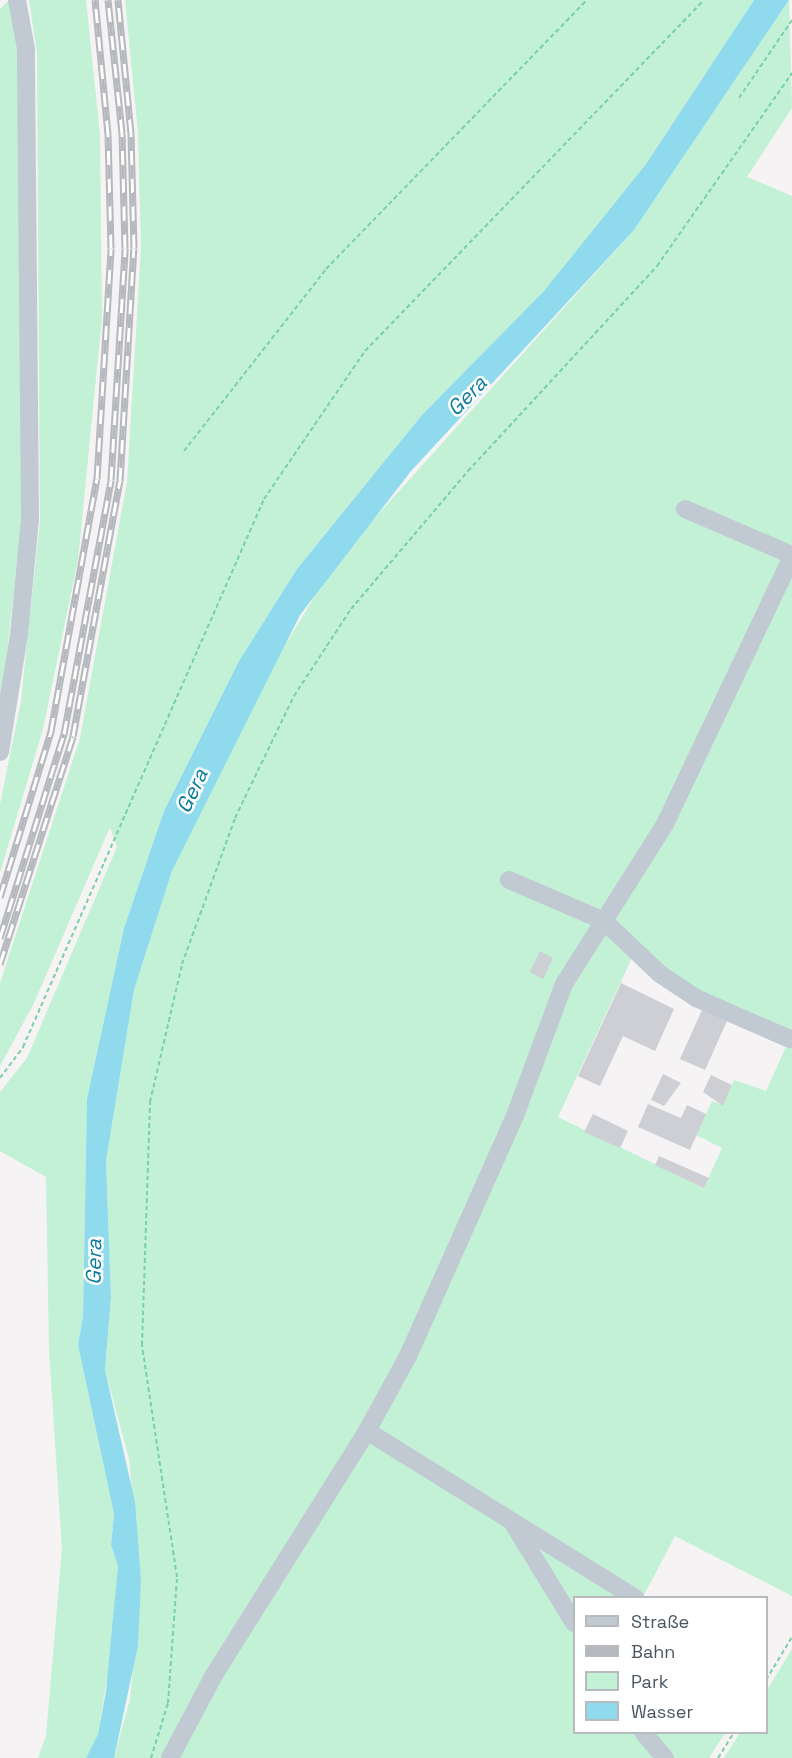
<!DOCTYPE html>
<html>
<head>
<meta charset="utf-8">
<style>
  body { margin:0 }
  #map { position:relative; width:792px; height:1758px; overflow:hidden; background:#f5f3f3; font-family:"Space Grotesk",sans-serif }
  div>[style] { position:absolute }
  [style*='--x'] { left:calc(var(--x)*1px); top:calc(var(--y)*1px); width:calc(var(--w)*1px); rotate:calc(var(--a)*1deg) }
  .green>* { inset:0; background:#c3f1d5 }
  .water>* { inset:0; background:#90daee }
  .building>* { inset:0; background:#cdcfd5 }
  .path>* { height:2px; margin-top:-1px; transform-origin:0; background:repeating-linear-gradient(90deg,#7ad0a6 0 4.5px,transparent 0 7.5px) }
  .minor>* { height:18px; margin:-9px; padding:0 9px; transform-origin:9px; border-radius:9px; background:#c1cad2 }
  .rail>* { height:7px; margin-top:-3.5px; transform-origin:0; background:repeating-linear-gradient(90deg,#fff 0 14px,#b5b8bd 0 28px); box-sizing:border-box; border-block:2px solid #b5b8bd }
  span { translate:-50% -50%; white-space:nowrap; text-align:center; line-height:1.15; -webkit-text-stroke:5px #fff; paint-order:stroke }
  .water-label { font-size:21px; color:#0c7c9b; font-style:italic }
  .legend { position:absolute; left:573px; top:1596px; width:195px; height:138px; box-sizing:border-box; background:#fff; border:2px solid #b7bbc0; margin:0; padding:8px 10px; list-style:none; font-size:18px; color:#4a5661 }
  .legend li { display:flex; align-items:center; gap:12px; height:30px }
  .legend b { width:30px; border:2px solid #b7bbc0 }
</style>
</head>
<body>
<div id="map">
  <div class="green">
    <i style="clip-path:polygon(9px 0,18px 50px,22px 521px,0 713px,0 9px)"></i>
    <i style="clip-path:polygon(29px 0,86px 0,100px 135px,102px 318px,78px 560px,43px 729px,0 873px,0 804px,21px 701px,40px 520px,37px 53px)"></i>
    <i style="clip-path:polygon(125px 0,754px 0,646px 164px,544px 291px,422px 415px,297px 569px,239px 661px,164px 811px,124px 928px,87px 1099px,83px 1316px,78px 1345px,114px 1514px,111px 1545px,118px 1566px,111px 1653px,98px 1734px,86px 1758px,38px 1758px,46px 1736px,62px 1549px,49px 1350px,46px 1177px,0 1151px,0 1092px,27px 1058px,117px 847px,110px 827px,34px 1003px,0 1066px,0 983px,80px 738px,127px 482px,141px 248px,138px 133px)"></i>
    <i style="clip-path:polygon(evenodd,789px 0,792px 108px,747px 177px,792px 196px,792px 1596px,675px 1536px,643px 1597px,574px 1598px,574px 1732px,725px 1733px,709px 1758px,114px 1758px,130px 1699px,141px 1580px,129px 1459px,105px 1370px,111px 1297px,106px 1161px,134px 990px,172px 871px,265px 678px,337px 560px,634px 230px,789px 0,637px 947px,697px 993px,791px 1036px,766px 1091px,734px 1080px,723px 1105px,712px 1101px,696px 1135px,722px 1148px,704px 1188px,558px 1117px,637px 947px)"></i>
    <i style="clip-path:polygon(792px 1649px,792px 1758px,724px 1758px,740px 1733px,766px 1732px,767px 1690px)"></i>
  </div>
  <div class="water">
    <i style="clip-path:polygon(754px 0,789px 0,634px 230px,411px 471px,300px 615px,172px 871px,134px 990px,106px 1161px,111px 1297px,105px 1370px,135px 1502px,141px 1580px,138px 1646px,114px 1758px,86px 1758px,98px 1734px,106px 1691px,118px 1566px,111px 1545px,114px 1514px,78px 1345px,83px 1316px,87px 1099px,124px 928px,164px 811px,239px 661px,297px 569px,422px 415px,544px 291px,646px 164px)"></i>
  </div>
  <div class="building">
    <i style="clip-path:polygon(540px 951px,553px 958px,543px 979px,530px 972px)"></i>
    <i style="clip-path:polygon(621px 983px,674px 1009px,655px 1051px,623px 1036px,600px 1086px,578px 1076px)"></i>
    <i style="clip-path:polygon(702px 1010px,727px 1021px,705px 1070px,680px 1059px)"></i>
    <i style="clip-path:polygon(663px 1074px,681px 1083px,664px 1106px,651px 1100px)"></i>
    <i style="clip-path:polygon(711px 1075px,732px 1085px,723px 1106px,703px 1092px)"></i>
    <i style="clip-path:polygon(648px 1104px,681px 1118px,687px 1105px,706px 1114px,690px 1150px,638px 1127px)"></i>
    <i style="clip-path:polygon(593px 1114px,628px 1131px,620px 1148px,584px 1132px)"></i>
    <i style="clip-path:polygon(659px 1156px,709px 1178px,704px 1188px,655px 1165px)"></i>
  </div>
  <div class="path">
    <i style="--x:739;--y:98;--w:94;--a:-55.8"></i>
    <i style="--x:184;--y:451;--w:231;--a:-52"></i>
    <i style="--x:326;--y:269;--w:375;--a:-45.9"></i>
    <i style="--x:0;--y:1078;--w:39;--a:-53"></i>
    <i style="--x:23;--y:1047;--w:599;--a:-66.26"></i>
    <i style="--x:264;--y:499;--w:179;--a:-55.7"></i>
    <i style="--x:365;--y:351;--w:488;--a:-46"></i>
    <i style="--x:766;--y:1680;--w:50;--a:-58.8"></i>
    <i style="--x:151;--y:1758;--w:58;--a:-72.8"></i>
    <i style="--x:168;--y:1703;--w:126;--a:-85.9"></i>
    <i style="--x:177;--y:1577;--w:235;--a:-98.6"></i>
    <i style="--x:142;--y:1345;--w:243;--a:-88.1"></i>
    <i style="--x:150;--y:1102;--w:142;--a:-76.9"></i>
    <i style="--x:182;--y:964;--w:155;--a:-70"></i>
    <i style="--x:235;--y:818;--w:136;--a:-64.2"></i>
    <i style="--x:294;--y:696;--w:104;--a:-56.8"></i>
    <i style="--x:351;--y:609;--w:181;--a:-49.7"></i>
    <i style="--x:468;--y:471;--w:279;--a:-47.3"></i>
    <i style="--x:657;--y:266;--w:236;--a:-55"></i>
    <i style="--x:718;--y:1758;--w:31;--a:-58"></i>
  </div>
  <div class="minor">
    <i style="--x:685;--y:509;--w:116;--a:23.3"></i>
    <i style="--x:0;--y:752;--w:119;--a:-80.8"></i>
    <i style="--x:19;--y:635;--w:117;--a:-84.6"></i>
    <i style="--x:30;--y:519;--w:470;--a:-90.5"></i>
    <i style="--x:26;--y:49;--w:50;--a:-100.4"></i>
    <i style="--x:509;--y:880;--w:103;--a:23.3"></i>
    <i style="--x:604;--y:921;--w:77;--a:43.4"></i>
    <i style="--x:660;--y:974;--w:43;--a:33.7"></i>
    <i style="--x:696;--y:998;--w:103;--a:23.6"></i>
    <i style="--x:367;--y:1431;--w:316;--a:31.9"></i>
    <i style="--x:514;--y:1525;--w:115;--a:58.5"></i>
    <i style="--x:643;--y:1732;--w:34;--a:50"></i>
    <i style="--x:170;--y:1758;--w:94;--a:-62.1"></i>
    <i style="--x:214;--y:1675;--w:288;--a:-57.9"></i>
    <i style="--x:367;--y:1431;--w:85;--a:-61.3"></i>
    <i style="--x:408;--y:1356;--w:266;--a:-66"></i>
    <i style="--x:516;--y:1113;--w:138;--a:-69.6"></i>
    <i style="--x:564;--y:984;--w:189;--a:-57.7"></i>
    <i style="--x:665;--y:824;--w:297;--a:-64.6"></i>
  </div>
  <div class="rail">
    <i style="--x:0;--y:897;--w:174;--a:-72.9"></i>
    <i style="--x:51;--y:731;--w:256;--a:-79.7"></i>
    <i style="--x:97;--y:479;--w:231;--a:-86.5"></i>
    <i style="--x:111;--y:248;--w:114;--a:-91.5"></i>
    <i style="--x:108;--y:134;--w:135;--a:-95.5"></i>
    <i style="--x:0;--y:938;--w:214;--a:-72.6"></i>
    <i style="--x:64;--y:734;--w:258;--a:-79.5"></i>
    <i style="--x:111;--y:480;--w:232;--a:-86.5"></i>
    <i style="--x:125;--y:248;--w:115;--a:-91.5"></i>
    <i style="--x:122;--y:133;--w:134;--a:-96"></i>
    <i style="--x:0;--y:964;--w:239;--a:-72.2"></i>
    <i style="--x:73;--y:736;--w:259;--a:-79.6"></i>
    <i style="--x:120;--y:481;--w:233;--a:-86.6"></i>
    <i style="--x:134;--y:248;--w:115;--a:-91.5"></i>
    <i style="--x:131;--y:133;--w:134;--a:-95.6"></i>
  </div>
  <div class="water-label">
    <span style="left:467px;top:396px;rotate:-46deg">Gera</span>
    <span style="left:192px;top:791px;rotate:-65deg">Gera</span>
    <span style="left:94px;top:1262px;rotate:-89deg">Gera</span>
  </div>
  <ul class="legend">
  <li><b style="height:8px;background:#c1cad2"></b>Straße</li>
  <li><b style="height:8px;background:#b5b8bd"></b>Bahn</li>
  <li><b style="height:16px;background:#c3f1d5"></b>Park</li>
  <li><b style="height:16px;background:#90daee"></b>Wasser</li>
  </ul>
</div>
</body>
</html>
